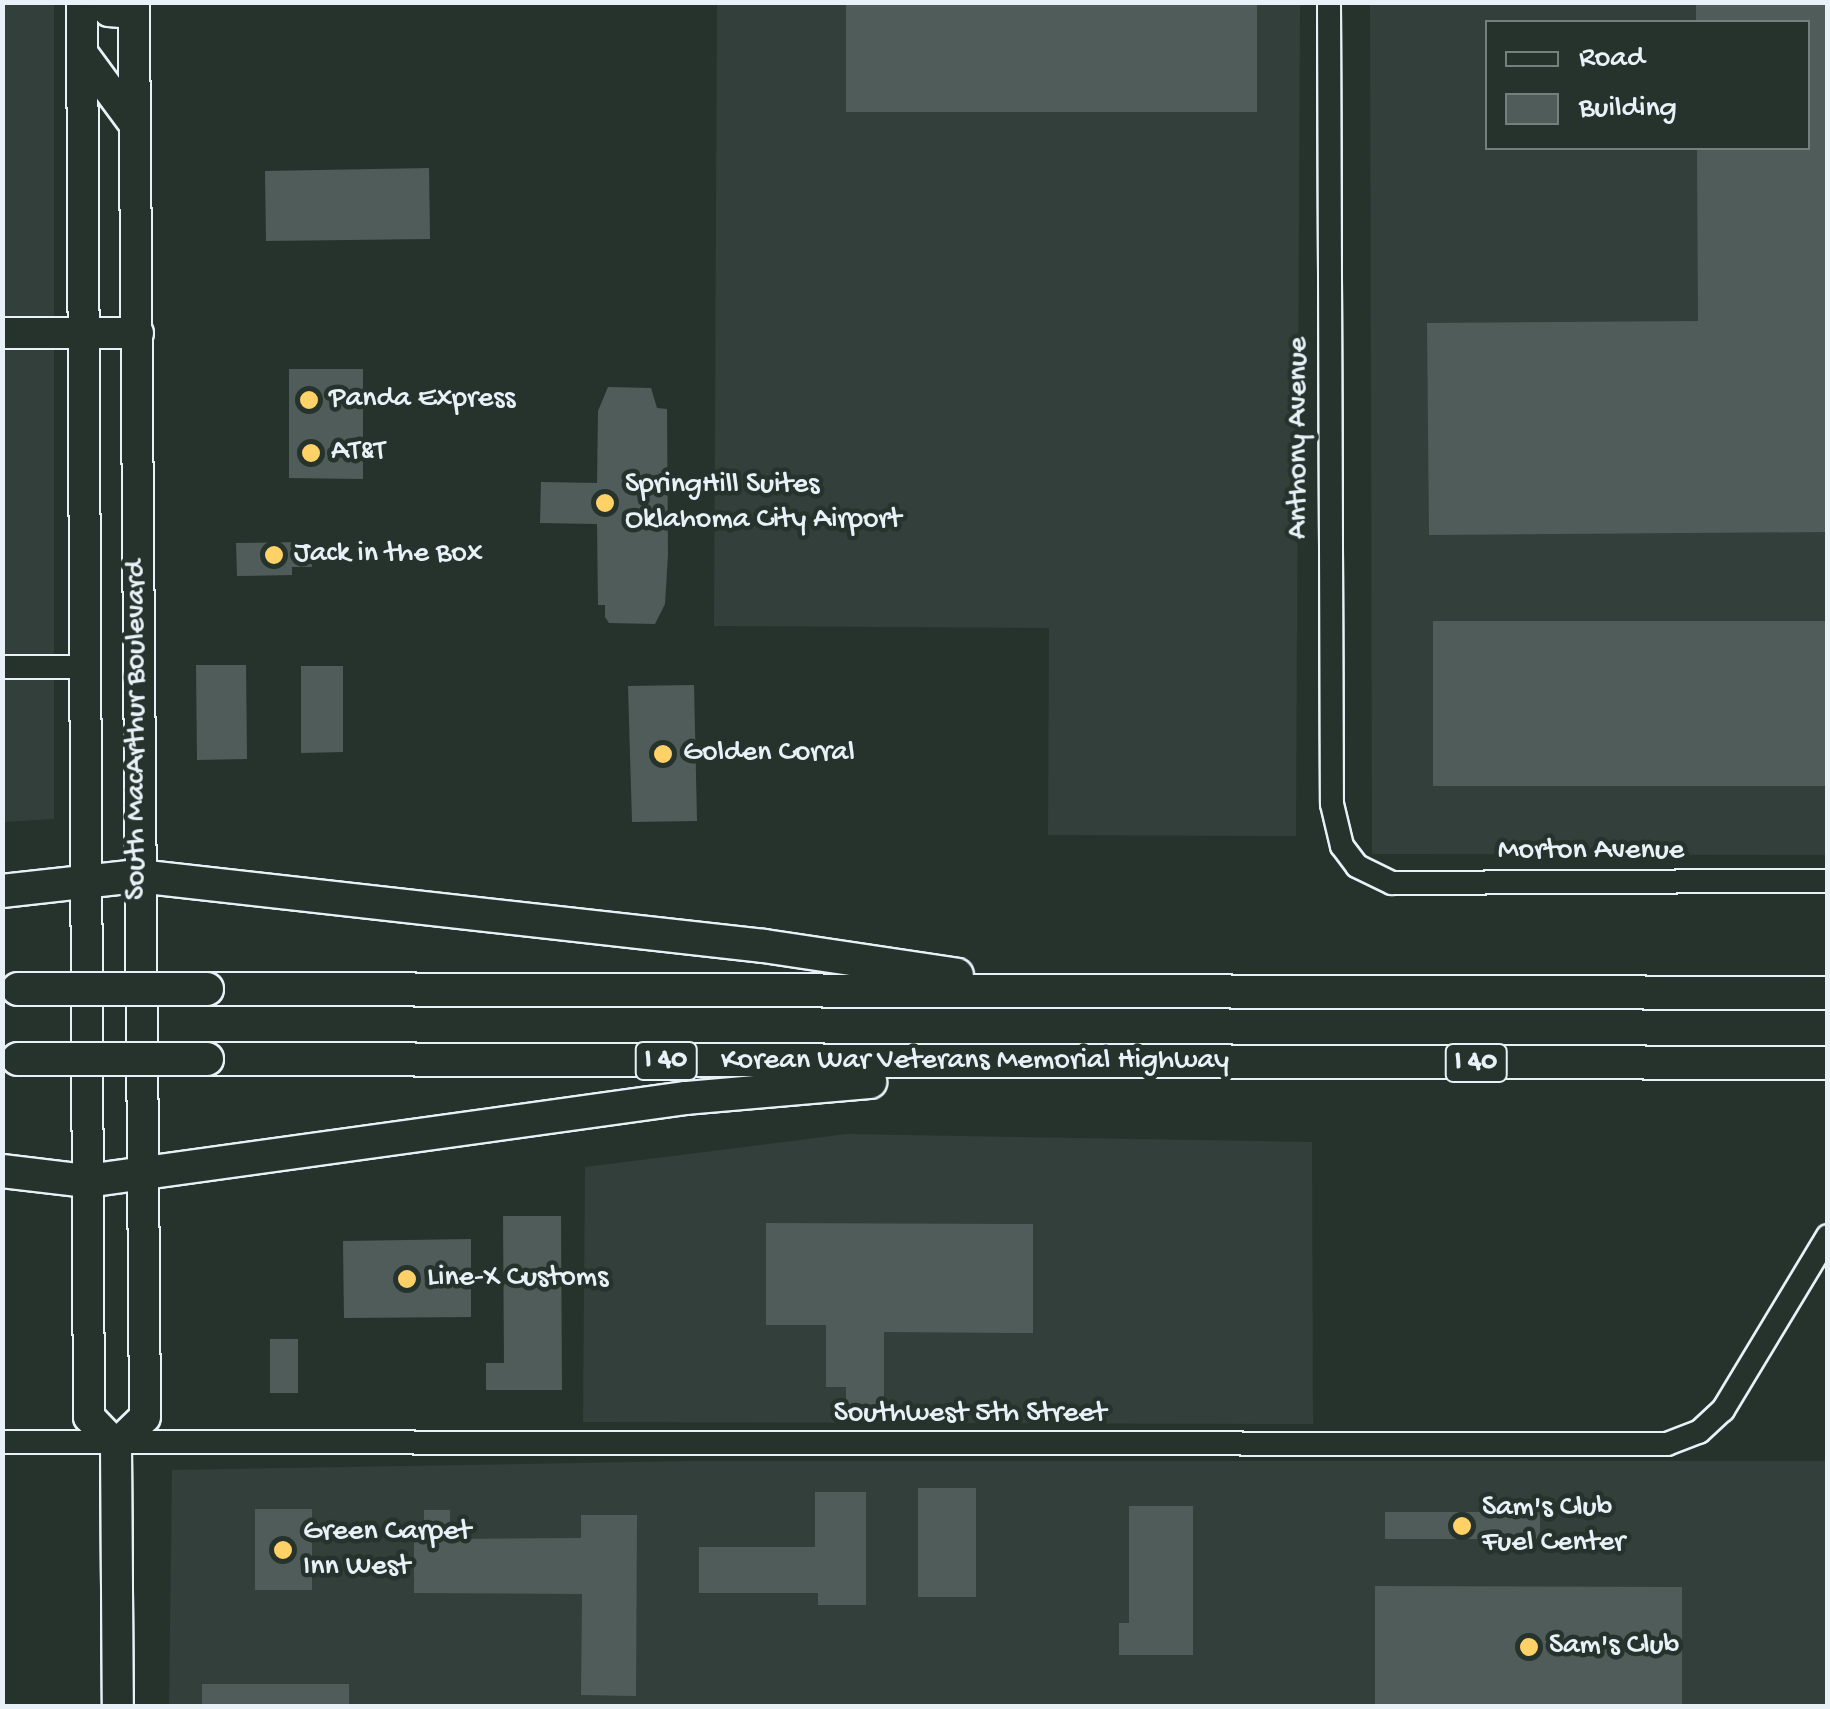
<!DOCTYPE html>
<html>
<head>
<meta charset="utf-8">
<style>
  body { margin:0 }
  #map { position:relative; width:1830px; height:1709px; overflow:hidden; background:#26332d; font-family:"Gochi Hand",sans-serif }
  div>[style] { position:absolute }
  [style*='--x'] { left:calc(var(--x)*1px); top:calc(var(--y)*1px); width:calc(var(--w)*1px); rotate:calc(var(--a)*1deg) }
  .built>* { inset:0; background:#333f3a }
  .building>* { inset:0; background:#505c59 }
  .roads { filter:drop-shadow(2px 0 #e8f1f8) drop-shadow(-2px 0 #e8f1f8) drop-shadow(0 2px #e8f1f8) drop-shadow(0 -2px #e8f1f8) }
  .minor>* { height:22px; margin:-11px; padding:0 11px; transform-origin:11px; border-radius:11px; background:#26332d }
  .major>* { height:30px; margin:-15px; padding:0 15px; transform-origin:15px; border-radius:15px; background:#26332d }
  .highway>* { height:32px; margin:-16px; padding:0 16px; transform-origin:16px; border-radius:16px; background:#26332d }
  .bridges { filter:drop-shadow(2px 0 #e8f1f8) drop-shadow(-2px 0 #e8f1f8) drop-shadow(0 2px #e8f1f8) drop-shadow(0 -2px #e8f1f8) }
  .highway-bridge>* { height:32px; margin:-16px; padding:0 16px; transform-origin:16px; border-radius:16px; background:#26332d }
  .dots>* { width:28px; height:28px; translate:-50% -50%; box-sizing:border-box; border:5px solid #26332d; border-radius:50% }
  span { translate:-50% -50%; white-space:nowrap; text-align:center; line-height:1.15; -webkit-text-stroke:9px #26332d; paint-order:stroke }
  .shield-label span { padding:2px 8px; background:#26332d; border:2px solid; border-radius:8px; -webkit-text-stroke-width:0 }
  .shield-label { font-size:28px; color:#e8f1f8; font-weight:700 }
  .poi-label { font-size:30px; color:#e8f1f8 }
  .left { translate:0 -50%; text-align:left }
  .street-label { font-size:30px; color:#e8f1f8 }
  .frame { position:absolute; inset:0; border:5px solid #e8f1f8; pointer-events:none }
  .legend { position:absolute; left:1485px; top:20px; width:325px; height:130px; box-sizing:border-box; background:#26332d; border:2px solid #747f7e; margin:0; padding:12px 18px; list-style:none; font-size:30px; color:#e8f1f8 }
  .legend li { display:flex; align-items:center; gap:20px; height:50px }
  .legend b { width:50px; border:2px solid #747f7e }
</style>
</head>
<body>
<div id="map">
  <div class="built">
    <i style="clip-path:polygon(2px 3px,54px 3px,54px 819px,3px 822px)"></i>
    <i style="clip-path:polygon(717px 3px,1300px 3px,1296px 836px,1048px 835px,1049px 628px,714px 626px)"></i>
    <i style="clip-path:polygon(evenodd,1370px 3px,1827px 3px,1827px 855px,1372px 854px,1370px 3px,1488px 22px,1808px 22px,1808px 148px,1488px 148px,1488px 22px)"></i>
    <i style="clip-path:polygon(847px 1134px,1312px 1142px,1313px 1424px,583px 1422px,585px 1167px)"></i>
    <i style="clip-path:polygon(692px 1461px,1827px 1461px,1827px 1706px,169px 1706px,172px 1470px)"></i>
  </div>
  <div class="building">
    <i style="clip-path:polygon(846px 2px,1257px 2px,1257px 112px,846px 112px)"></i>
    <i style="clip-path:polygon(1696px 2px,1828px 2px,1828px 532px,1429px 535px,1427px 323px,1698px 321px,1697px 148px,1808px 148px,1808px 22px,1696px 22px)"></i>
    <i style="clip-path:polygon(429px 168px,430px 239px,266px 241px,265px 171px)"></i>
    <i style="clip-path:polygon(289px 369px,363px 369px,363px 479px,289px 478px)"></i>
    <i style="clip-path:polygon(608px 387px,651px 388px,657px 408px,667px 409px,668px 554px,665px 604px,655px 624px,609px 623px,605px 617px,605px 605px,598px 605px,597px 524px,540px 523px,541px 482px,597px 483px,598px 411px)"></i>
    <i style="clip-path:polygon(312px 542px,312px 567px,292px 567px,292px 575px,237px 576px,236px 543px)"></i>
    <i style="clip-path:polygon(1433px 621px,1828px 621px,1828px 786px,1433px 786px)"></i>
    <i style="clip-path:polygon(196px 665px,246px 665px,247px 759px,197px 760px)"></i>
    <i style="clip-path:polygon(301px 666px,343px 666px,343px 752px,301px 753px)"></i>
    <i style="clip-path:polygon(694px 685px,697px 821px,632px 822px,628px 686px)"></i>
    <i style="clip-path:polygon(503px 1216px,561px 1216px,562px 1390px,486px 1390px,486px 1363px,504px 1363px)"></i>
    <i style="clip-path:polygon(766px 1223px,1033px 1224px,1033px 1333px,884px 1332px,884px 1407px,846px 1407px,846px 1387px,826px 1387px,826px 1325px,766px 1325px)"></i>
    <i style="clip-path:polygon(471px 1239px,471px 1317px,344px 1318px,343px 1241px)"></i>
    <i style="clip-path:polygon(270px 1339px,298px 1339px,298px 1393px,270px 1393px)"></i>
    <i style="clip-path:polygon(918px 1488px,976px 1488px,976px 1597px,918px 1597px)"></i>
    <i style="clip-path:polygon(815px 1492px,866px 1492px,866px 1605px,818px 1605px,818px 1593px,699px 1593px,699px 1547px,815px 1547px)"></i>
    <i style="clip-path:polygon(1129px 1506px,1193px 1506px,1193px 1655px,1119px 1655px,1119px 1623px,1129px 1623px)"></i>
    <i style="clip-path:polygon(255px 1509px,312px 1509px,312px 1590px,255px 1590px)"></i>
    <i style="clip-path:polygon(424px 1510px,450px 1510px,450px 1539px,581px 1538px,581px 1515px,637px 1515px,636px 1696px,581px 1695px,582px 1594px,414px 1593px,414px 1538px,424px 1538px)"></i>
    <i style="clip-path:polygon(1385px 1512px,1540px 1512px,1540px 1539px,1385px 1539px)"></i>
    <i style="clip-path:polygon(1375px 1586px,1682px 1587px,1682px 1706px,1375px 1706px)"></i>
    <i style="clip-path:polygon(202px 1684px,349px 1684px,349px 1706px,202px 1706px)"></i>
  </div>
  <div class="roads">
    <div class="minor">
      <i style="--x:1329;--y:2;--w:802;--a:89.79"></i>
      <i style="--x:1332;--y:804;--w:43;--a:76.6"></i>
      <i style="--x:1342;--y:846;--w:25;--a:53"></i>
      <i style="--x:1357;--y:866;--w:39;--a:26"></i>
      <i style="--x:1392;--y:883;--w:436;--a:-0.3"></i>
      <i style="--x:2;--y:667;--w:83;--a:0"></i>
      <i style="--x:2;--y:1442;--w:1665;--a:0.07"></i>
      <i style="--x:1667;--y:1444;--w:34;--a:-21"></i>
      <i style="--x:1699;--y:1432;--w:33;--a:-43"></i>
      <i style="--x:1723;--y:1410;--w:203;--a:-58.9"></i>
    </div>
    <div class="major">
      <i style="--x:82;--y:2;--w:1415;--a:89.72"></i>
      <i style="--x:89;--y:1417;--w:39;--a:46"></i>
      <i style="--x:116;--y:1445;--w:261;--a:89.6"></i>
      <i style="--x:102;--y:2;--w:11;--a:52"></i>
      <i style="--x:109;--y:11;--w:25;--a:5"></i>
      <i style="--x:82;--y:53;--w:89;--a:53.6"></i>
      <i style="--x:2;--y:333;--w:136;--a:0"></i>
      <i style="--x:116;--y:1445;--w:40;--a:-44"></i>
      <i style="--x:145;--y:1417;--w:1415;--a:-90.45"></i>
    </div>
    <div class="highway">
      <i style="--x:2;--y:891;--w:137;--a:-6.3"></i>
      <i style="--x:138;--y:876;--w:630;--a:6.38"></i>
      <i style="--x:764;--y:946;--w:195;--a:8.5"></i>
      <i style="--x:207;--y:989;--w:1621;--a:0.14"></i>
      <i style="--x:207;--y:1059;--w:1621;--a:0.14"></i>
      <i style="--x:2;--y:1171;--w:86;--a:6.7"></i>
      <i style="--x:87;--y:1181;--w:605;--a:-7.89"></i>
      <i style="--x:686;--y:1098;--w:185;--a:-5"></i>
    </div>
  </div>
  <div class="bridges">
    <div class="highway-bridge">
      <i style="--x:18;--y:989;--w:189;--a:0"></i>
      <i style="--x:18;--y:1059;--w:189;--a:0"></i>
    </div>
  </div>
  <div class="dots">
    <i style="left:309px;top:400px;background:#ffd166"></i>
    <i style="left:311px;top:453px;background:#ffd166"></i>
    <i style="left:605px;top:503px;background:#ffd166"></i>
    <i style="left:274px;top:555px;background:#ffd166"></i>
    <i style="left:663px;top:754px;background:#ffd166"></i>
    <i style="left:407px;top:1279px;background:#ffd166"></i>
    <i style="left:1462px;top:1526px;background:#ffd166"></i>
    <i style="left:283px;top:1550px;background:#ffd166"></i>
    <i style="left:1529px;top:1647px;background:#ffd166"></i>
  </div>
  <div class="shield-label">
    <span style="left:666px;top:1061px">I 40</span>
    <span style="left:1476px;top:1063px">I 40</span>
  </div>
  <div class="poi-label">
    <span class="left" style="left:329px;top:400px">Panda Express</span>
    <span class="left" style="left:331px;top:453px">AT&amp;T</span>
    <span class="left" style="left:625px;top:503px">SpringHill Suites<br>Oklahoma City Airport</span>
    <span class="left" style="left:294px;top:555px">Jack in the Box</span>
    <span class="left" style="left:683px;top:754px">Golden Corral</span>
    <span class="left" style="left:427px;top:1279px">Line-X Customs</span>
    <span class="left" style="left:1482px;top:1526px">Sam's Club<br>Fuel Center</span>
    <span class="left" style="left:303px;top:1550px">Green Carpet<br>Inn West</span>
    <span class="left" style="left:1549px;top:1647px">Sam's Club</span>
  </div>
  <div class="street-label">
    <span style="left:1300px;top:438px;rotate:-90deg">Anthony Avenue</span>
    <span style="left:138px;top:730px;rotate:-90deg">South MacArthur Boulevard</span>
    <span style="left:1591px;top:852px">Morton Avenue</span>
    <span style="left:975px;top:1062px">Korean War Veterans Memorial Highway</span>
    <span style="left:970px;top:1415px">Southwest 5th Street</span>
  </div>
  <div class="frame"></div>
  <ul class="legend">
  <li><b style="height:12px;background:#26332d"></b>Road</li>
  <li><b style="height:28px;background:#505c59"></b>Building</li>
  </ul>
</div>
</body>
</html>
